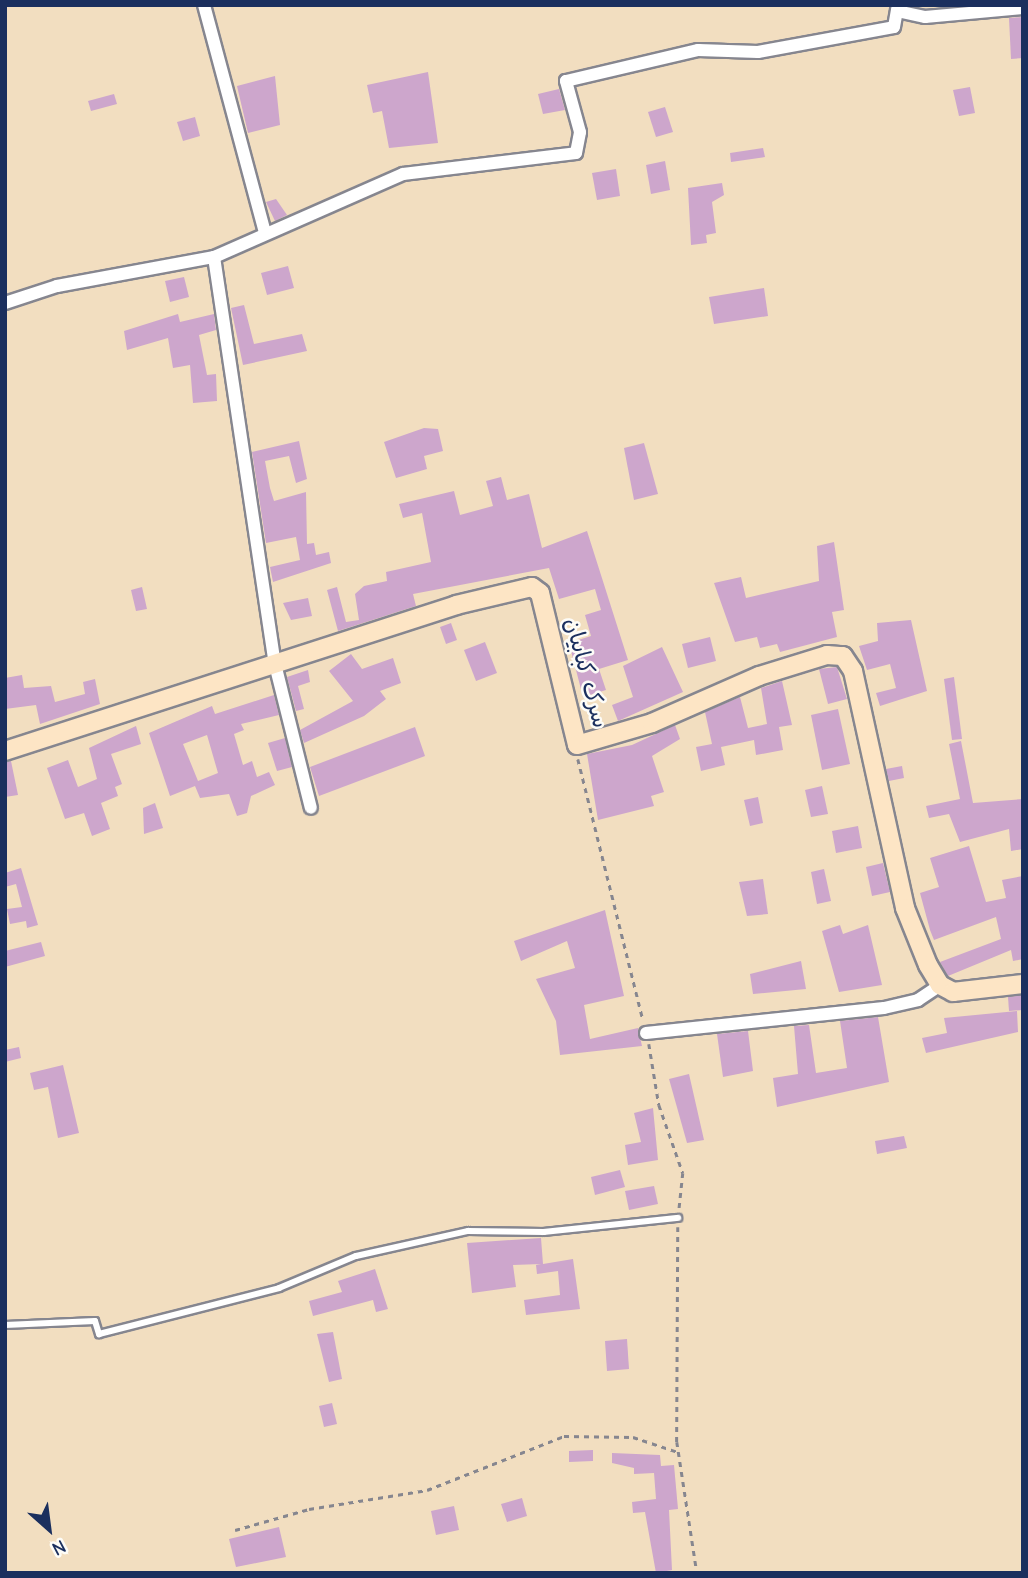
<!DOCTYPE html>
<html>
<head>
<meta charset="utf-8">
<style>
  body { margin:0 }
  #map { position:relative; width:1028px; height:1578px; overflow:hidden; background:#f2dec0; font-family:"Comic Neue","Playpen Sans Arabic",sans-serif }
  div>[style] { position:absolute }
  [style*='--x'] { left:calc(var(--x)*1px); top:calc(var(--y)*1px); width:calc(var(--w)*1px); rotate:calc(var(--a)*1deg) }
  .building>* { inset:0; background:#cda6cc }
  .path>* { height:2.5px; margin-top:-1.25px; transform-origin:0; background:repeating-linear-gradient(90deg,#86868f 0 5px,transparent 0 10px) }
  .roads { filter:drop-shadow(2px 0 #86868f) drop-shadow(-2px 0 #86868f) drop-shadow(0 2px #86868f) drop-shadow(0 -2px #86868f) }
  .lane>* { height:6px; margin:-3px; padding:0 3px; transform-origin:3px; border-radius:3px; background:#fff }
  .street>* { height:12px; margin:-6px; padding:0 6px; transform-origin:6px; border-radius:6px; background:#fff }
  .secondary>* { height:18px; margin:-9px; padding:0 9px; transform-origin:9px; border-radius:9px; background:#fde5c5 }
  span { translate:-50% -50%; white-space:nowrap; text-align:center; line-height:1.15; -webkit-text-stroke:5px #fdfcf7; paint-order:stroke }
  .street-label { font-size:23px; color:#1b2f5e }
  .frame { position:absolute; inset:0; border:7px solid #1b2f5e; pointer-events:none }
  .north { position:absolute; left:14px; top:1494px; width:70px; height:70px; -webkit-text-stroke:5px #fdfcf7; paint-order:stroke; rotate:152deg; font-size:19px; font-weight:700; line-height:28px; text-align:center; color:#1b2f5e }
  .north::after { content:''; display:block; margin:auto; width:24px; height:32px; background:#1b2f5e; clip-path:polygon(50% 0,100% 100%,50% 72%,0 100%) }
</style>
</head>
<body>
<div id="map">
  <div class="building">
    <i style="clip-path:polygon(1023px 17px,1023px 58px,1011px 59px,1009px 18px)"></i>
    <i style="clip-path:polygon(428px 72px,438px 143px,389px 148px,382px 111px,373px 113px,367px 85px)"></i>
    <i style="clip-path:polygon(275px 76px,280px 125px,248px 133px,237px 86px)"></i>
    <i style="clip-path:polygon(970px 87px,975px 113px,959px 116px,953px 90px)"></i>
    <i style="clip-path:polygon(559px 89px,565px 110px,543px 114px,538px 94px)"></i>
    <i style="clip-path:polygon(114px 94px,117px 104px,91px 111px,88px 101px)"></i>
    <i style="clip-path:polygon(665px 107px,673px 132px,656px 137px,648px 112px)"></i>
    <i style="clip-path:polygon(195px 117px,200px 136px,183px 141px,177px 122px)"></i>
    <i style="clip-path:polygon(763px 148px,765px 157px,731px 162px,730px 153px)"></i>
    <i style="clip-path:polygon(665px 161px,670px 190px,651px 194px,646px 165px)"></i>
    <i style="clip-path:polygon(616px 169px,620px 196px,597px 200px,592px 173px)"></i>
    <i style="clip-path:polygon(722px 183px,724px 195px,712px 202px,716px 233px,706px 235px,707px 243px,691px 245px,688px 188px)"></i>
    <i style="clip-path:polygon(276px 199px,287px 215px,275px 221px,266px 202px)"></i>
    <i style="clip-path:polygon(288px 266px,294px 288px,267px 295px,261px 273px)"></i>
    <i style="clip-path:polygon(184px 277px,189px 297px,170px 302px,165px 281px)"></i>
    <i style="clip-path:polygon(764px 288px,768px 316px,714px 324px,709px 297px)"></i>
    <i style="clip-path:polygon(244px 305px,254px 344px,302px 334px,307px 351px,243px 365px,231px 308px)"></i>
    <i style="clip-path:polygon(178px 314px,180px 322px,214px 314px,216px 330px,199px 335px,207px 375px,216px 374px,217px 401px,193px 403px,190px 365px,173px 368px,168px 338px,127px 350px,124px 331px)"></i>
    <i style="clip-path:polygon(424px 428px,438px 429px,443px 451px,424px 456px,427px 469px,396px 478px,384px 442px)"></i>
    <i style="clip-path:polygon(299px 441px,307px 479px,296px 483px,289px 456px,265px 461px,270px 488px,274px 501px,306px 492px,307px 544px,314px 543px,316px 555px,329px 552px,331px 563px,273px 582px,270px 567px,300px 560px,296px 537px,266px 543px,252px 452px)"></i>
    <i style="clip-path:polygon(644px 443px,658px 494px,634px 500px,624px 448px)"></i>
    <i style="clip-path:polygon(501px 477px,507px 500px,529px 494px,542px 548px,587px 531px,628px 660px,599px 669px,606px 690px,583px 697px,569px 643px,591px 636px,585px 615px,601px 610px,595px 589px,559px 599px,549px 568px,413px 594px,416px 606px,338px 631px,327px 590px,337px 587px,346px 622px,359px 620px,355px 594px,364px 586px,387px 581px,386px 572px,431px 562px,422px 513px,403px 518px,399px 504px,454px 491px,460px 515px,493px 506px,486px 481px)"></i>
    <i style="clip-path:polygon(834px 542px,844px 610px,832px 612px,837px 637px,780px 652px,777px 644px,760px 648px,757px 637px,735px 642px,714px 583px,741px 577px,746px 598px,819px 581px,817px 546px)"></i>
    <i style="clip-path:polygon(142px 587px,147px 609px,136px 611px,131px 590px)"></i>
    <i style="clip-path:polygon(308px 598px,312px 616px,291px 620px,283px 603px)"></i>
    <i style="clip-path:polygon(911px 620px,927px 691px,880px 706px,876px 693px,896px 688px,890px 664px,867px 670px,859px 646px,878px 641px,877px 623px)"></i>
    <i style="clip-path:polygon(451px 623px,457px 640px,446px 644px,440px 627px)"></i>
    <i style="clip-path:polygon(710px 637px,716px 661px,688px 668px,682px 644px)"></i>
    <i style="clip-path:polygon(485px 642px,497px 673px,476px 681px,464px 650px)"></i>
    <i style="clip-path:polygon(662px 647px,683px 692px,618px 721px,612px 705px,633px 697px,623px 666px)"></i>
    <i style="clip-path:polygon(351px 654px,362px 669px,393px 658px,401px 683px,380px 691px,386px 699px,364px 716px,304px 743px,300px 730px,353px 701px,329px 671px)"></i>
    <i style="clip-path:polygon(837px 667px,847px 699px,828px 704px,819px 669px)"></i>
    <i style="clip-path:polygon(308px 670px,310px 682px,298px 686px,304px 709px,296px 711px,287px 677px)"></i>
    <i style="clip-path:polygon(22px 675px,24px 688px,51px 686px,55px 702px,85px 694px,83px 682px,95px 679px,100px 704px,40px 724px,36px 705px,5px 709px,5px 678px)"></i>
    <i style="clip-path:polygon(954px 677px,962px 739px,952px 740px,944px 679px)"></i>
    <i style="clip-path:polygon(782px 681px,792px 725px,779px 727px,783px 750px,756px 755px,754px 740px,721px 747px,725px 765px,701px 771px,696px 747px,712px 744px,705px 712px,740px 697px,748px 728px,767px 724px,761px 688px)"></i>
    <i style="clip-path:polygon(evenodd,274px 695px,279px 715px,241px 724px,244px 730px,234px 734px,243px 765px,252px 761px,257px 777px,269px 772px,275px 785px,251px 796px,247px 813px,237px 816px,229px 794px,200px 798px,195px 786px,170px 796px,149px 733px,212px 706px,215px 714px,274px 695px,207px 735px,218px 773px,198px 781px,183px 744px,207px 735px)"></i>
    <i style="clip-path:polygon(838px 709px,850px 764px,822px 770px,811px 715px)"></i>
    <i style="clip-path:polygon(675px 725px,680px 739px,652px 756px,664px 792px,651px 796px,654px 806px,598px 820px,587px 754px,632px 745px)"></i>
    <i style="clip-path:polygon(136px 726px,141px 744px,111px 754px,122px 784px,115px 787px,118px 796px,101px 803px,110px 829px,92px 836px,84px 813px,65px 819px,47px 768px,68px 760px,78px 787px,97px 779px,89px 748px)"></i>
    <i style="clip-path:polygon(415px 727px,425px 756px,319px 796px,310px 767px)"></i>
    <i style="clip-path:polygon(285px 738px,292px 767px,277px 771px,268px 743px)"></i>
    <i style="clip-path:polygon(961px 741px,973px 803px,1023px 799px,1023px 849px,1011px 851px,1009px 829px,960px 842px,949px 814px,929px 818px,926px 806px,960px 799px,949px 744px)"></i>
    <i style="clip-path:polygon(11px 761px,18px 795px,5px 797px,5px 762px)"></i>
    <i style="clip-path:polygon(902px 766px,904px 778px,889px 781px,886px 769px)"></i>
    <i style="clip-path:polygon(822px 786px,828px 814px,811px 817px,805px 790px)"></i>
    <i style="clip-path:polygon(758px 797px,763px 823px,750px 826px,744px 800px)"></i>
    <i style="clip-path:polygon(155px 803px,163px 828px,144px 834px,143px 808px)"></i>
    <i style="clip-path:polygon(858px 826px,862px 848px,836px 853px,832px 831px)"></i>
    <i style="clip-path:polygon(969px 846px,986px 902px,1006px 898px,1002px 880px,1023px 876px,1023px 959px,1013px 961px,1011px 950px,948px 976px,940px 962px,1001px 939px,996px 917px,934px 940px,930px 930px,920px 893px,939px 887px,930px 858px)"></i>
    <i style="clip-path:polygon(883px 863px,890px 892px,872px 896px,866px 867px)"></i>
    <i style="clip-path:polygon(21px 868px,38px 925px,27px 928px,26px 921px,10px 924px,7px 909px,22px 907px,16px 884px,5px 887px,5px 873px)"></i>
    <i style="clip-path:polygon(824px 869px,831px 901px,817px 904px,811px 872px)"></i>
    <i style="clip-path:polygon(763px 879px,768px 914px,747px 916px,739px 882px)"></i>
    <i style="clip-path:polygon(605px 910px,624px 996px,584px 1005px,590px 1039px,638px 1028px,642px 1046px,560px 1055px,556px 1021px,536px 979px,575px 968px,567px 941px,521px 961px,514px 941px)"></i>
    <i style="clip-path:polygon(840px 925px,843px 934px,868px 925px,882px 985px,839px 992px,822px 931px)"></i>
    <i style="clip-path:polygon(41px 942px,45px 956px,5px 967px,5px 951px)"></i>
    <i style="clip-path:polygon(801px 961px,806px 989px,753px 994px,750px 974px)"></i>
    <i style="clip-path:polygon(1023px 995px,1023px 1010px,1009px 1011px,1008px 997px)"></i>
    <i style="clip-path:polygon(1017px 1011px,1018px 1032px,926px 1053px,922px 1038px,947px 1033px,944px 1018px)"></i>
    <i style="clip-path:polygon(878px 1017px,889px 1082px,777px 1107px,773px 1078px,798px 1074px,794px 1026px,809px 1025px,816px 1073px,847px 1068px,840px 1021px)"></i>
    <i style="clip-path:polygon(748px 1031px,753px 1071px,723px 1077px,717px 1034px)"></i>
    <i style="clip-path:polygon(19px 1047px,21px 1058px,5px 1062px,5px 1050px)"></i>
    <i style="clip-path:polygon(63px 1065px,79px 1133px,58px 1138px,48px 1087px,34px 1090px,30px 1073px)"></i>
    <i style="clip-path:polygon(689px 1074px,704px 1140px,687px 1143px,669px 1079px)"></i>
    <i style="clip-path:polygon(653px 1108px,658px 1160px,628px 1165px,625px 1145px,641px 1142px,634px 1113px)"></i>
    <i style="clip-path:polygon(904px 1136px,907px 1148px,877px 1154px,875px 1141px)"></i>
    <i style="clip-path:polygon(620px 1170px,625px 1187px,595px 1195px,591px 1177px)"></i>
    <i style="clip-path:polygon(654px 1186px,658px 1204px,629px 1210px,625px 1191px)"></i>
    <i style="clip-path:polygon(541px 1238px,543px 1264px,573px 1259px,580px 1309px,526px 1315px,524px 1300px,560px 1295px,558px 1271px,537px 1274px,536px 1265px,541px 1264px,513px 1265px,516px 1287px,472px 1293px,467px 1243px)"></i>
    <i style="clip-path:polygon(375px 1269px,388px 1309px,376px 1312px,373px 1300px,313px 1316px,309px 1301px,342px 1292px,338px 1281px)"></i>
    <i style="clip-path:polygon(333px 1332px,342px 1379px,329px 1382px,317px 1334px)"></i>
    <i style="clip-path:polygon(627px 1339px,629px 1369px,607px 1371px,605px 1341px)"></i>
    <i style="clip-path:polygon(332px 1403px,337px 1424px,324px 1427px,319px 1406px)"></i>
    <i style="clip-path:polygon(593px 1450px,593px 1461px,569px 1462px,569px 1451px)"></i>
    <i style="clip-path:polygon(612px 1453px,660px 1455px,661px 1466px,674px 1465px,678px 1509px,669px 1510px,672px 1570px,656px 1573px,645px 1512px,633px 1513px,632px 1502px,656px 1499px,654px 1473px,634px 1474px,634px 1468px,612px 1463px)"></i>
    <i style="clip-path:polygon(522px 1498px,527px 1516px,507px 1522px,501px 1504px)"></i>
    <i style="clip-path:polygon(454px 1506px,459px 1530px,436px 1535px,431px 1511px)"></i>
    <i style="clip-path:polygon(279px 1527px,286px 1557px,236px 1567px,229px 1539px)"></i>
  </div>
  <div class="path">
    <i style="--x:578;--y:759;--w:269;--a:76"></i>
    <i style="--x:649;--y:1044;--w:62;--a:80.7"></i>
    <i style="--x:659;--y:1105;--w:72;--a:70.6"></i>
    <i style="--x:683;--y:1173;--w:37;--a:96"></i>
    <i style="--x:678;--y:1227;--w:215;--a:90.3"></i>
    <i style="--x:677;--y:1442;--w:133;--a:81.3"></i>
    <i style="--x:235;--y:1530;--w:77;--a:-15.8"></i>
    <i style="--x:309;--y:1509;--w:120;--a:-9.1"></i>
    <i style="--x:427;--y:1490;--w:147;--a:-21.5"></i>
    <i style="--x:564;--y:1436;--w:69;--a:0.8"></i>
    <i style="--x:633;--y:1437;--w:47;--a:18.4"></i>
  </div>
  <div class="roads">
    <div class="lane">
      <i style="--x:5;--y:1325;--w:90;--a:-2.5"></i>
      <i style="--x:95;--y:1321;--w:14;--a:73"></i>
      <i style="--x:99;--y:1334;--w:186;--a:-14.3"></i>
      <i style="--x:279;--y:1288;--w:83;--a:-22.6"></i>
      <i style="--x:356;--y:1256;--w:115;--a:-12.6"></i>
      <i style="--x:468;--y:1231;--w:76;--a:0.8"></i>
      <i style="--x:544;--y:1232;--w:135;--a:-6"></i>
    </div>
    <div class="street">
      <i style="--x:204;--y:5;--w:235;--a:75"></i>
      <i style="--x:897;--y:11;--w:29;--a:12"></i>
      <i style="--x:925;--y:17;--w:98;--a:-5.2"></i>
      <i style="--x:214;--y:257;--w:412;--a:81.5"></i>
      <i style="--x:275;--y:664;--w:148;--a:76"></i>
      <i style="--x:5;--y:303;--w:55;--a:-18.1"></i>
      <i style="--x:57;--y:286;--w:160;--a:-10.5"></i>
      <i style="--x:214;--y:257;--w:206;--a:-23.7"></i>
      <i style="--x:403;--y:174;--w:174;--a:-6.9"></i>
      <i style="--x:576;--y:153;--w:21;--a:-79"></i>
      <i style="--x:580;--y:132;--w:53;--a:-105.4"></i>
      <i style="--x:566;--y:81;--w:136;--a:-13.2"></i>
      <i style="--x:698;--y:50;--w:60;--a:1.9"></i>
      <i style="--x:758;--y:52;--w:138;--a:-10.4"></i>
      <i style="--x:894;--y:27;--w:22;--a:-80"></i>
      <i style="--x:646;--y:1033;--w:239;--a:-6"></i>
      <i style="--x:884;--y:1008;--w:35;--a:-13"></i>
      <i style="--x:918;--y:1000;--w:27;--a:-34"></i>
    </div>
    <div class="secondary">
      <i style="--x:5;--y:751;--w:474;--a:-17.9"></i>
      <i style="--x:456;--y:605;--w:78;--a:-13.3"></i>
      <i style="--x:532;--y:587;--w:10;--a:37"></i>
      <i style="--x:540;--y:593;--w:156;--a:76.3"></i>
      <i style="--x:577;--y:745;--w:78;--a:-16.3"></i>
      <i style="--x:652;--y:723;--w:117;--a:-23.7"></i>
      <i style="--x:759;--y:676;--w:71;--a:-17.2"></i>
      <i style="--x:827;--y:655;--w:16;--a:4"></i>
      <i style="--x:843;--y:656;--w:18;--a:56"></i>
      <i style="--x:853;--y:671;--w:243;--a:77.6"></i>
      <i style="--x:905;--y:908;--w:61;--a:68"></i>
      <i style="--x:928;--y:965;--w:23;--a:59"></i>
      <i style="--x:940;--y:985;--w:15;--a:28"></i>
      <i style="--x:953;--y:992;--w:70;--a:-6.5"></i>
    </div>
  </div>
  <div class="street-label">
    <span style="left:586px;top:673px;rotate:75deg">سرک کبابیان</span>
  </div>
  <div class="frame"></div>
  <div class="north">N</div>
</div>
</body>
</html>
